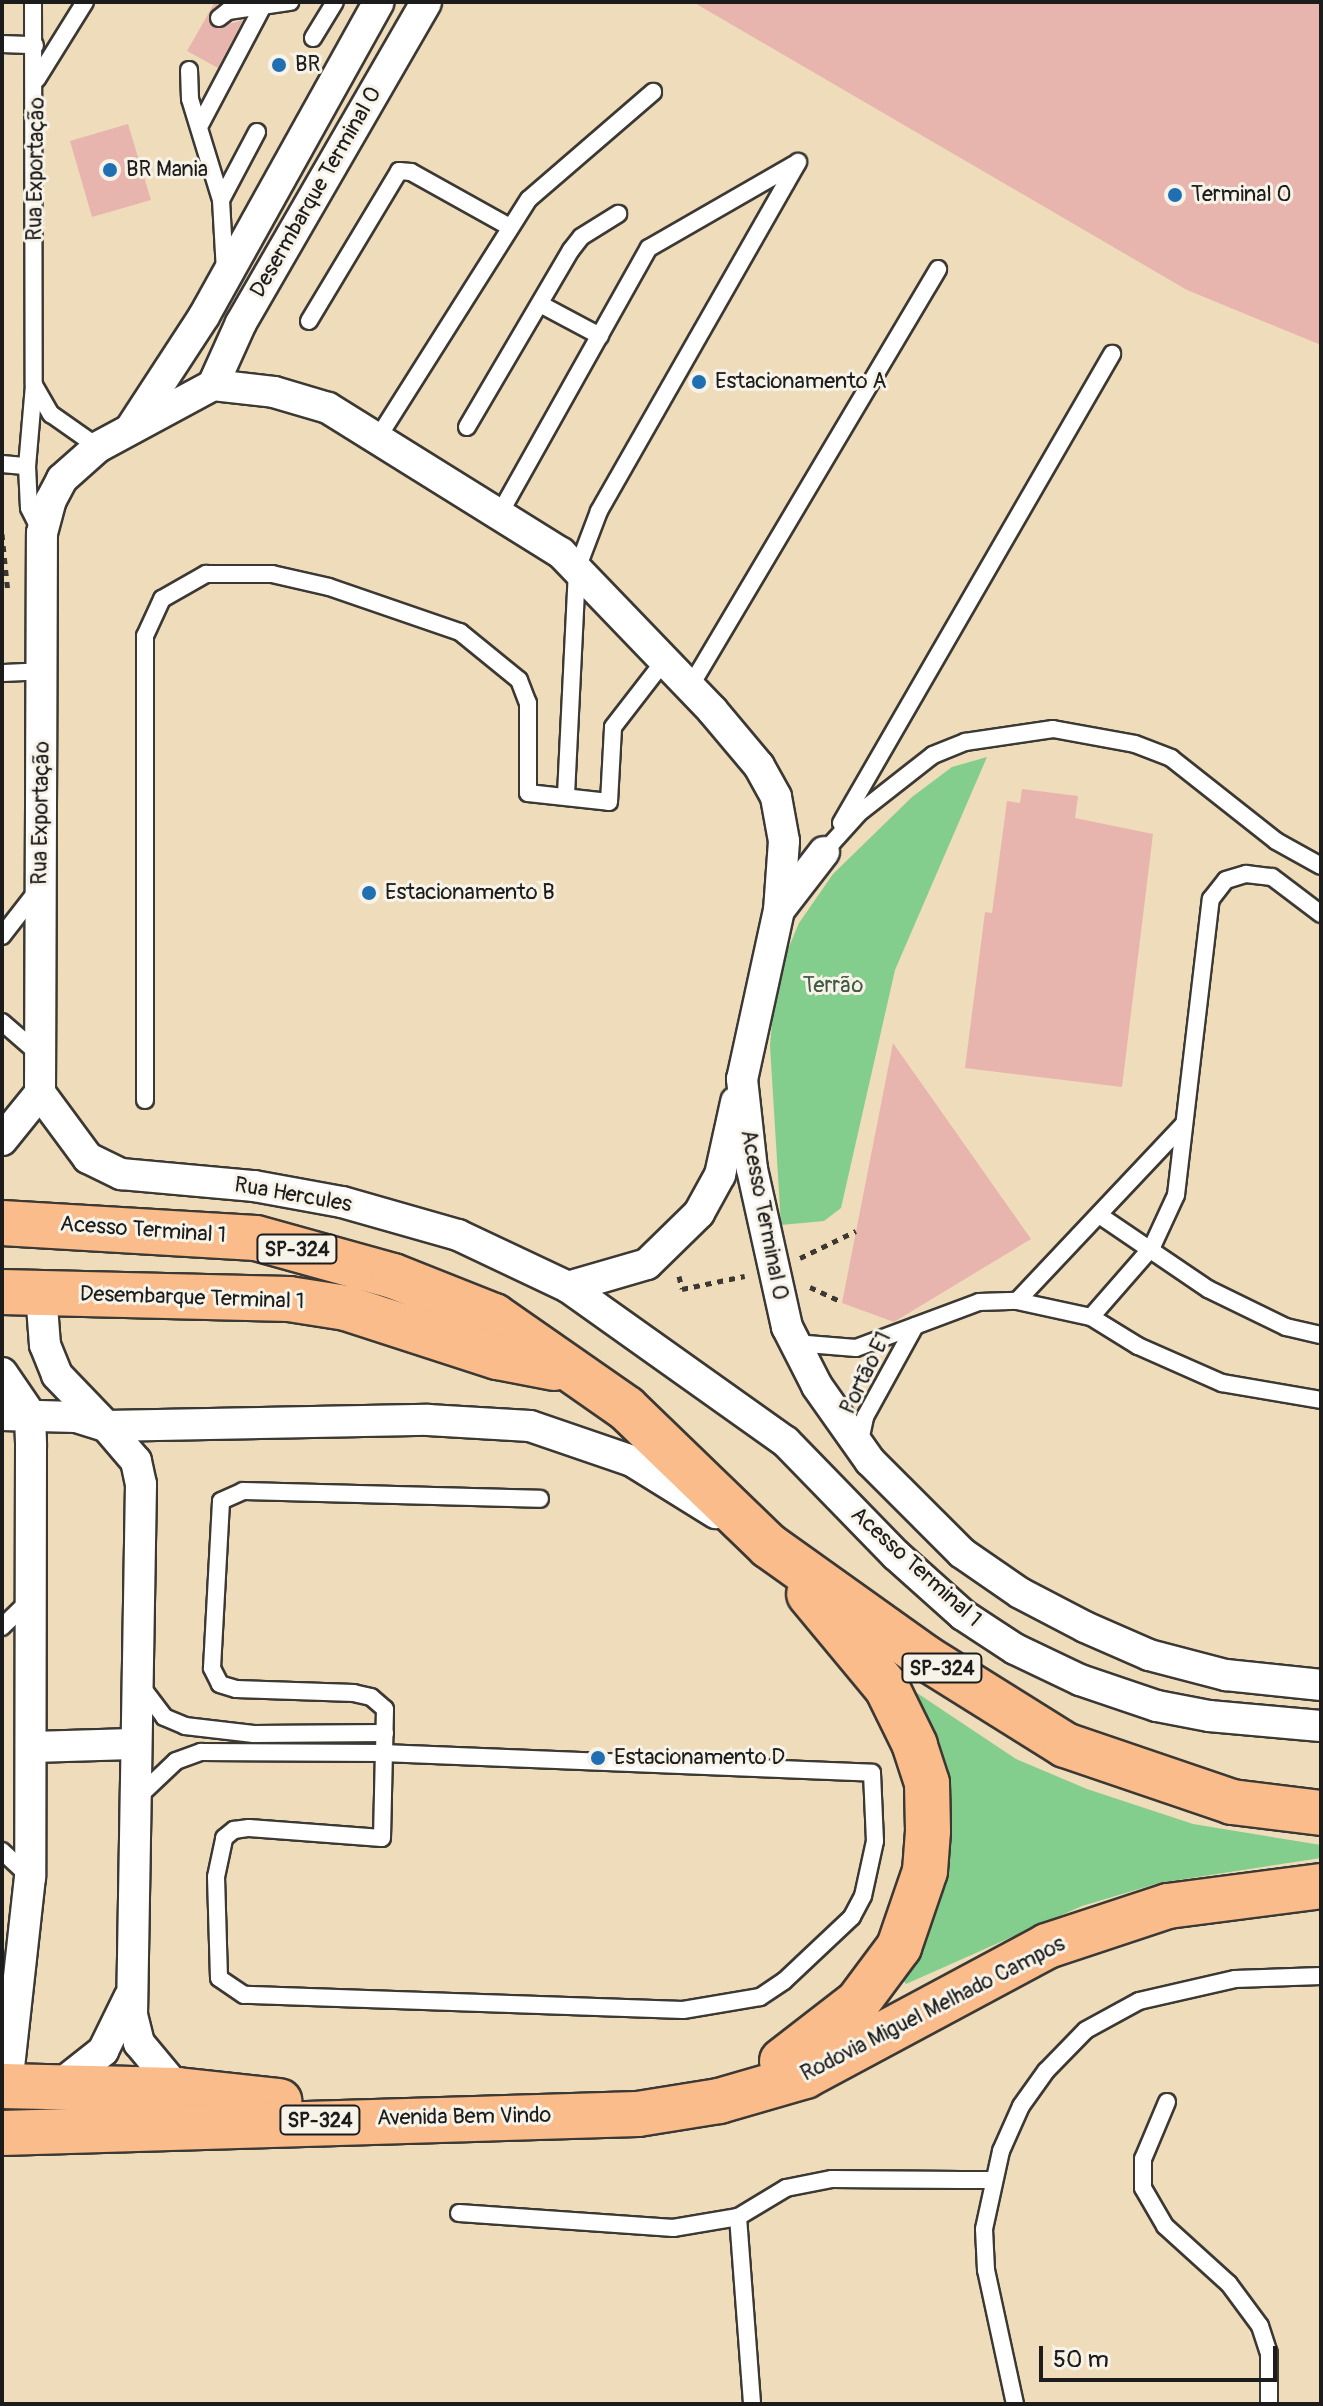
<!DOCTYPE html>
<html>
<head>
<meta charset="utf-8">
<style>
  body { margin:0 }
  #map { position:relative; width:1323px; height:2406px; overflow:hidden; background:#efdcba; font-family:Pangolin,sans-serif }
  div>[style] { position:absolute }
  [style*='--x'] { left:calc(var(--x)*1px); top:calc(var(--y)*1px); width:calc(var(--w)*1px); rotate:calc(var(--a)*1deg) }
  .green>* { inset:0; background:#83ce8c }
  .building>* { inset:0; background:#e8b5ae }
  .path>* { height:5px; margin-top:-2.5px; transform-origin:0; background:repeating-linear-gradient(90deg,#3c3934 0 6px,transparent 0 12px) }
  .roads { filter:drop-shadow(2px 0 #3c3934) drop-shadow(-2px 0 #3c3934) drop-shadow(0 2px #3c3934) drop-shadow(0 -2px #3c3934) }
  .service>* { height:16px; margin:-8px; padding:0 8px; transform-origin:8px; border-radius:8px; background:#fff }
  .minor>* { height:30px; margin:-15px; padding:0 15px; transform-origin:15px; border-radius:15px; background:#fff }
  .primary>* { height:44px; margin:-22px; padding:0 22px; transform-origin:22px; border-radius:22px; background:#f9bc8a }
  .dots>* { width:22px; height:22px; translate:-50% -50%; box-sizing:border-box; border:4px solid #f7f3e8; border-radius:50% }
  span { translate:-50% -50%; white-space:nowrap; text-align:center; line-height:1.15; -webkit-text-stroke:6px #f7f3e8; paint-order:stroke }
  .shield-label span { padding:2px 6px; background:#f7f3e8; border:2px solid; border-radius:6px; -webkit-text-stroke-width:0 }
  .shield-label { font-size:20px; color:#1c1c1c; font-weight:700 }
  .poi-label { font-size:22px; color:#1c1c1c }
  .left { translate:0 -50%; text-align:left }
  .street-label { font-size:22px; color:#1c1c1c }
  .park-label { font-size:22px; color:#405a43 }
  .frame { position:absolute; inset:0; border:4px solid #1c1c1c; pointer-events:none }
  .scale { position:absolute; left:1039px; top:2346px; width:238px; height:36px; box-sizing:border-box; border:4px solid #1c1c1c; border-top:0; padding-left:10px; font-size:24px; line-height:28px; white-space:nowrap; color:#1c1c1c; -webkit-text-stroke:6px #f7f3e8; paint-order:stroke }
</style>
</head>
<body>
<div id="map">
  <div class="green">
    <i style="clip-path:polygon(987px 757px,895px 970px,841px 1208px,824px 1221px,781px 1225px,770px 1046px,776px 978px,799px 923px,833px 874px,912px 797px,952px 767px)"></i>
    <i style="clip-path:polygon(917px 1693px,1016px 1759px,1087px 1789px,1193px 1824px,1321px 1845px,1321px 1858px,1159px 1883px,1082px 1906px,906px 1984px,901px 1977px,924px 1940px,945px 1873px,913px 1699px)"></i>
  </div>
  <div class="building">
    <i style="clip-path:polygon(215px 2px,222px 2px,209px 15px,214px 28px,243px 20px,218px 68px,187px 51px)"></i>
    <i style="clip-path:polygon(693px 2px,1321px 2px,1321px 345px,1187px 290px)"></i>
    <i style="clip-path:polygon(128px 124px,151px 200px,92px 217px,70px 141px)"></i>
    <i style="clip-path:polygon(1022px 789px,1078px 796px,1075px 818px,1153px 834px,1122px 1087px,965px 1068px,985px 912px,992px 913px,1007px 801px,1020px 803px)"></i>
    <i style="clip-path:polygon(893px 1043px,1031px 1239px,894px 1322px,842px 1303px)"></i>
  </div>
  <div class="path">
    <i style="--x:2;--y:534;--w:59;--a:84.2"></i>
    <i style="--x:800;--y:1258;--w:62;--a:-25.7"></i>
    <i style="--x:679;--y:1276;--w:13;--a:77"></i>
    <i style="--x:682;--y:1289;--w:64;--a:-11.7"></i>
    <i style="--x:810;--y:1287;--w:35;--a:25"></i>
  </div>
  <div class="roads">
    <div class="service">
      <i style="--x:33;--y:2;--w:383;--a:89.9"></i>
      <i style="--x:34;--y:385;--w:81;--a:94.9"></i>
      <i style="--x:27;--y:466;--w:42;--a:87.3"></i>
      <i style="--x:29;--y:508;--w:27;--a:63"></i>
      <i style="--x:219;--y:18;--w:11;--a:-38"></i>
      <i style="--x:228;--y:11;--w:63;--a:-8.3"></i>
      <i style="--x:313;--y:38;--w:42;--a:-58.6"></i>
      <i style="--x:2;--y:44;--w:33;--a:2"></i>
      <i style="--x:189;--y:70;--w:29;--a:88"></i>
      <i style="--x:190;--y:99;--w:106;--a:72.9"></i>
      <i style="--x:221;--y:200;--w:71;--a:86.8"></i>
      <i style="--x:37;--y:79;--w:91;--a:-58.1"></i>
      <i style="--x:200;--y:125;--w:130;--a:-62.1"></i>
      <i style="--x:221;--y:200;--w:77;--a:-62.1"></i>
      <i style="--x:540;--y:304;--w:68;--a:28.1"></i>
      <i style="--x:309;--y:321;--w:175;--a:-59"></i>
      <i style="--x:399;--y:171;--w:12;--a:5"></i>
      <i style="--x:411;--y:172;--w:113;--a:29.1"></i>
      <i style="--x:34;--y:385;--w:34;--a:60"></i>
      <i style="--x:51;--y:414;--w:57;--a:35.1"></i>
      <i style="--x:467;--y:427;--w:205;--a:-59.6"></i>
      <i style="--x:571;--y:250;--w:16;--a:-52"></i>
      <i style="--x:581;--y:237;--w:44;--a:-31.9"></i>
      <i style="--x:379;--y:436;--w:280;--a:-57.7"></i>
      <i style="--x:529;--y:199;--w:164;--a:-40.8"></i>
      <i style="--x:2;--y:464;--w:25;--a:5"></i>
      <i style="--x:500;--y:513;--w:304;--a:-60.7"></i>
      <i style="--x:649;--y:248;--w:171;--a:-29.9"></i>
      <i style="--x:2;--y:673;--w:42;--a:-2.7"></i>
      <i style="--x:690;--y:687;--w:486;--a:-59.3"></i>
      <i style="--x:566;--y:795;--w:226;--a:-87.2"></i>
      <i style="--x:577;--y:569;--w:62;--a:-69.2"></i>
      <i style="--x:599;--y:511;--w:402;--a:-60.3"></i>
      <i style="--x:841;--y:823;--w:542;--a:-59.98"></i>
      <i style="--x:824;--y:852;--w:52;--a:-48.1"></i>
      <i style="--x:859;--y:813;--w:94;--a:-38.1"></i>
      <i style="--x:933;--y:755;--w:35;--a:-22"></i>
      <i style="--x:965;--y:742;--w:89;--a:-8.4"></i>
      <i style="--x:1053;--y:729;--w:83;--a:10.4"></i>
      <i style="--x:1135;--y:744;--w:39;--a:21"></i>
      <i style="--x:1171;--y:758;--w:134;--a:38.3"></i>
      <i style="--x:1276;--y:841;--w:51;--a:29.1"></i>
      <i style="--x:2;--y:936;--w:57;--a:-52.1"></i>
      <i style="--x:2;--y:1022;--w:49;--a:40.9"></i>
      <i style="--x:145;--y:1100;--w:464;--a:-90"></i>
      <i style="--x:145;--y:636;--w:41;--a:-65.3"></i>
      <i style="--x:162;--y:599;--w:51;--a:-29.6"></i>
      <i style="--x:206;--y:574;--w:66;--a:0"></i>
      <i style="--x:272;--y:574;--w:58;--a:12.8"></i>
      <i style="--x:329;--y:587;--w:139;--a:19"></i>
      <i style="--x:460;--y:632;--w:76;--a:39.1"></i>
      <i style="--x:519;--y:680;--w:25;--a:69"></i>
      <i style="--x:528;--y:703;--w:90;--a:90"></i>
      <i style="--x:528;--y:793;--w:81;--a:6.3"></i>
      <i style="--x:609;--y:802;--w:75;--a:-86.9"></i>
      <i style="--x:613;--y:727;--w:83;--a:-52.3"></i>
      <i style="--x:1099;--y:1215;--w:132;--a:34.2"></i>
      <i style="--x:1208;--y:1289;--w:87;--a:26"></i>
      <i style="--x:1286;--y:1327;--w:36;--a:13"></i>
      <i style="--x:1017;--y:1301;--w:243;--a:-46.7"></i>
      <i style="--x:1091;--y:1317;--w:93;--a:-48.9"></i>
      <i style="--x:1152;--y:1247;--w:57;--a:-65.2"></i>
      <i style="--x:1176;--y:1195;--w:298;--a:-83.3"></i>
      <i style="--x:1211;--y:899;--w:24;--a:-52"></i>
      <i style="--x:1226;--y:880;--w:21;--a:-17"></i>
      <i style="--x:1246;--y:874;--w:26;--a:7"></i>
      <i style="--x:1272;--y:877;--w:61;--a:37.1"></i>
      <i style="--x:795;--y:1343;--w:61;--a:4.7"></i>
      <i style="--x:856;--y:1348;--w:131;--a:-20.5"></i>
      <i style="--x:979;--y:1302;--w:38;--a:-2"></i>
      <i style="--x:1017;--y:1301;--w:76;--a:12.2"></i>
      <i style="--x:1091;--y:1317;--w:55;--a:31.7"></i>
      <i style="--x:1138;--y:1346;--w:92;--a:23.8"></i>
      <i style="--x:1222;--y:1383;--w:100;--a:9.7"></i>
      <i style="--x:860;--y:1441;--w:25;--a:-78"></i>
      <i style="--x:865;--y:1417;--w:104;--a:-61.2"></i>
      <i style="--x:2;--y:1627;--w:39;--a:-44"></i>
      <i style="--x:141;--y:1686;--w:39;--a:53"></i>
      <i style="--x:164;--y:1717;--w:23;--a:23"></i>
      <i style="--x:185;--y:1726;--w:69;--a:6.6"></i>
      <i style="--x:254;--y:1734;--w:131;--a:-0.4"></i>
      <i style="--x:136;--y:1799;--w:55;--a:-43.5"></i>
      <i style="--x:176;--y:1761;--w:27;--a:-20"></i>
      <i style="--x:201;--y:1752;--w:183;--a:0.3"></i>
      <i style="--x:384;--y:1753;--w:488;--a:2.3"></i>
      <i style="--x:872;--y:1773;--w:68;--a:87.5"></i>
      <i style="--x:875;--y:1841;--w:56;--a:102.3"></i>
      <i style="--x:863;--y:1896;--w:24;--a:118"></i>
      <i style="--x:852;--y:1917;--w:93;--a:136.7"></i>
      <i style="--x:784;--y:1981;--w:29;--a:146"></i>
      <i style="--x:760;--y:1997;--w:78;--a:170.4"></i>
      <i style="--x:683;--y:2010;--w:439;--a:-178"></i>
      <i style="--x:244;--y:1995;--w:30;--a:-146"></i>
      <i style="--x:219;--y:1978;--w:101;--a:-91.7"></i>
      <i style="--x:216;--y:1877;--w:40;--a:-78"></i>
      <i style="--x:224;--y:1838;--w:13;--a:-39"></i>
      <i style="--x:234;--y:1830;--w:15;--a:-8"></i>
      <i style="--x:249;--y:1828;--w:133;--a:4.3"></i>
      <i style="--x:382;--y:1838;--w:85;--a:-88.7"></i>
      <i style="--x:384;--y:1753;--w:44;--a:-88.7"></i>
      <i style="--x:385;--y:1709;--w:18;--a:-139"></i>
      <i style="--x:371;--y:1697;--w:17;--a:-167"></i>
      <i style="--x:354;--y:1693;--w:118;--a:-178.1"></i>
      <i style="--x:236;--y:1689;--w:17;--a:-163"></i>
      <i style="--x:220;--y:1684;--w:18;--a:-117"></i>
      <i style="--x:212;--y:1668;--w:167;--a:-86.9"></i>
      <i style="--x:221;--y:1501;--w:24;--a:-24"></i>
      <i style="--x:243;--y:1491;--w:297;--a:1.5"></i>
      <i style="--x:2;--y:1851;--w:38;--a:43"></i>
      <i style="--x:1167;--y:2102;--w:62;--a:112.8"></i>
      <i style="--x:1143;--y:2159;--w:29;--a:90"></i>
      <i style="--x:1143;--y:2188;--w:44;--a:59.9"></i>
      <i style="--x:1165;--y:2226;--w:86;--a:42.2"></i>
      <i style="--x:1229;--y:2284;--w:52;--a:53.6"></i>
      <i style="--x:1260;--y:2326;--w:29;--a:72"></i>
      <i style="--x:1269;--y:2354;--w:50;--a:90"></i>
      <i style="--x:459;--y:2213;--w:215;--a:4"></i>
      <i style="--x:673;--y:2228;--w:66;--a:-9.6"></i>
      <i style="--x:738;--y:2217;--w:56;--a:-31.1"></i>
      <i style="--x:786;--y:2188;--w:47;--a:-11.1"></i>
      <i style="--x:832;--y:2179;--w:159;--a:0.4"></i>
      <i style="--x:738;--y:2217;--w:188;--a:85.7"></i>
      <i style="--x:1015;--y:2404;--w:137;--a:-102.2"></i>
      <i style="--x:986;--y:2270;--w:41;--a:-92.8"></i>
      <i style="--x:984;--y:2229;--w:80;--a:-77.7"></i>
      <i style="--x:1001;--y:2151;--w:49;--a:-66"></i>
      <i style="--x:1021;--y:2106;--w:43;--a:-54.5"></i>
      <i style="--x:1046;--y:2071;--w:57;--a:-45.7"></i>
      <i style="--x:1086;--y:2030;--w:60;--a:-28.7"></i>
      <i style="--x:1139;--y:2001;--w:98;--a:-12.9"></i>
      <i style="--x:1235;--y:1979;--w:86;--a:-2"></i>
    </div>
    <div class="minor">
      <i style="--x:213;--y:385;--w:68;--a:-65.7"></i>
      <i style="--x:241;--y:323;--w:370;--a:-60"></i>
      <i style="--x:133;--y:425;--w:130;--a:-56.9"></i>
      <i style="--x:204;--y:316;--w:359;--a:-60.9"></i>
      <i style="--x:780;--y:909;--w:72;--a:-52.3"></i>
      <i style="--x:40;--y:1093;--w:560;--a:-89.8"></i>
      <i style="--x:42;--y:533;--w:34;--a:-75"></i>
      <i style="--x:51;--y:500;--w:24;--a:-62"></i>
      <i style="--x:62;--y:479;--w:48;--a:-41.6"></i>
      <i style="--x:98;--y:447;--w:131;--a:-28.3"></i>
      <i style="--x:213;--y:385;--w:61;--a:6.5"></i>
      <i style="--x:274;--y:392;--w:56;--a:16.5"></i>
      <i style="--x:328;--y:408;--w:274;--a:31.9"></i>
      <i style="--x:561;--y:553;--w:218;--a:46.1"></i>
      <i style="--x:712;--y:710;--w:73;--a:50"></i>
      <i style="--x:759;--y:766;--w:35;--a:61"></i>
      <i style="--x:776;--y:797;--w:45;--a:79.7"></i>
      <i style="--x:784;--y:841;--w:69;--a:94.1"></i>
      <i style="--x:779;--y:910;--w:173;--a:102.3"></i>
      <i style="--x:742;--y:1079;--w:91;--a:83.7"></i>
      <i style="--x:752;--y:1169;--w:162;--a:77.5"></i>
      <i style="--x:787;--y:1327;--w:66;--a:63"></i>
      <i style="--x:817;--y:1386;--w:92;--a:54.8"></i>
      <i style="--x:870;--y:1461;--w:130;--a:45"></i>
      <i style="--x:962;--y:1553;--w:70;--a:34.6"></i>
      <i style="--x:1020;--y:1593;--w:73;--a:27.6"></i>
      <i style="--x:1085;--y:1627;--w:70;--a:23.6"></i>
      <i style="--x:1149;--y:1655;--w:80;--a:14.6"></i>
      <i style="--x:1226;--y:1675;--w:96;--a:6"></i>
      <i style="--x:40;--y:1093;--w:81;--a:53.6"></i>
      <i style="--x:88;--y:1158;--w:37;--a:26"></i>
      <i style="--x:121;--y:1174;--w:134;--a:5.2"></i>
      <i style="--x:254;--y:1186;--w:89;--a:10.3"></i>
      <i style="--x:342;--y:1202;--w:121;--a:15.9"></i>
      <i style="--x:458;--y:1235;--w:122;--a:25.3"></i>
      <i style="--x:568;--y:1287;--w:267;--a:35.4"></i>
      <i style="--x:786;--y:1442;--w:158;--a:45.8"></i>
      <i style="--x:896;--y:1555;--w:90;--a:41.8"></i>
      <i style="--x:963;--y:1615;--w:62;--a:33.2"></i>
      <i style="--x:1015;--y:1649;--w:72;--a:25.5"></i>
      <i style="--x:1080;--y:1680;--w:81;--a:18.7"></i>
      <i style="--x:1157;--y:1706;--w:53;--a:10.9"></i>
      <i style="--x:1209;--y:1716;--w:112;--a:5.1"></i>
      <i style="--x:2;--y:1140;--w:60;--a:-51"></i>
      <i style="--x:568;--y:1287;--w:82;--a:-16.2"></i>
      <i style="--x:647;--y:1264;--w:73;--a:-44.4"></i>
      <i style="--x:699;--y:1213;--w:43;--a:-61.1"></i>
      <i style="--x:720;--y:1175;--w:75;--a:-77.6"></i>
      <i style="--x:41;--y:1293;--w:52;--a:85.6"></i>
      <i style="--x:45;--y:1345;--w:32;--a:68"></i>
      <i style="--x:57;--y:1375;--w:71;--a:46.1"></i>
      <i style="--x:106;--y:1426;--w:322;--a:-1.1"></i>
      <i style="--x:428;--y:1420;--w:102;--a:3.4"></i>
      <i style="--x:530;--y:1426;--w:108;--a:18.9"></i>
      <i style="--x:632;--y:1461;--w:99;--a:31.8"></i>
      <i style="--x:2;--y:1373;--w:50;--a:55.7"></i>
      <i style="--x:30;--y:1414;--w:32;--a:88"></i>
      <i style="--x:31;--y:1446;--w:431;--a:90.1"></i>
      <i style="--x:30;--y:1877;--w:210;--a:96.3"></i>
      <i style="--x:2;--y:1415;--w:74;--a:1.5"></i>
      <i style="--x:76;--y:1417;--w:31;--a:17"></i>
      <i style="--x:106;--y:1426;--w:46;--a:49.4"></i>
      <i style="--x:136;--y:1461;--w:24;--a:78"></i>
      <i style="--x:141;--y:1484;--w:531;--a:90.97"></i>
      <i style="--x:132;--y:2015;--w:29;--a:76"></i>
      <i style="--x:139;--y:2043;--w:61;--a:50.3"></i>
      <i style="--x:31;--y:1747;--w:103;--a:-1.7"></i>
      <i style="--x:56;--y:2088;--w:60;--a:-38.2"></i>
      <i style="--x:103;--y:2051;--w:59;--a:-63.9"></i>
    </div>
    <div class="primary">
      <i style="--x:2;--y:1223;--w:254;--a:3.4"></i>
      <i style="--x:256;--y:1238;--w:142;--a:15.5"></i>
      <i style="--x:393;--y:1276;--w:109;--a:21.6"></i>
      <i style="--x:494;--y:1316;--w:161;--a:34.9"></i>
      <i style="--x:626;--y:1408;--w:199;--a:44"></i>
      <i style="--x:769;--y:1546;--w:193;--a:35.5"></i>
      <i style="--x:926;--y:1658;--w:164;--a:32"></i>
      <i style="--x:1065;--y:1745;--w:176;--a:18.8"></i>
      <i style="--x:1232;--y:1802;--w:90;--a:7"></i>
      <i style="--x:2;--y:1292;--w:287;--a:1.4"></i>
      <i style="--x:289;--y:1299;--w:58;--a:9"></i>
      <i style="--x:346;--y:1308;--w:159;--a:18"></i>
      <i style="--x:497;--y:1357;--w:58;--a:10.9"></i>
      <i style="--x:782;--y:2061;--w:96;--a:-37.8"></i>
      <i style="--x:858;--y:2002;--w:69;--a:-53.3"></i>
      <i style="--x:899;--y:1947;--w:80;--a:-71.1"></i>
      <i style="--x:925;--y:1871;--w:40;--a:-85.7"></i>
      <i style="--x:928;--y:1831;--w:48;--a:-91.2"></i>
      <i style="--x:927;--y:1783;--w:40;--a:-108"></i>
      <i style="--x:915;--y:1745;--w:64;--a:-116.2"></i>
      <i style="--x:887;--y:1688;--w:122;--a:-129.7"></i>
      <i style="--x:2;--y:2086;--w:176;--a:1.3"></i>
      <i style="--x:178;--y:2090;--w:102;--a:6.2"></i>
      <i style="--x:2;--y:2133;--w:636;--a:-1.71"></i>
      <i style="--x:638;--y:2114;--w:82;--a:-9.1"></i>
      <i style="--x:719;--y:2101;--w:90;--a:-16.2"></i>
      <i style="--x:805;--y:2076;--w:275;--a:-28.2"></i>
      <i style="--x:1047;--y:1946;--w:127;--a:-18.3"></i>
      <i style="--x:1168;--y:1906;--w:154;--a:-7.4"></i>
    </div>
  </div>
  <div class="dots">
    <i style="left:279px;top:65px;background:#1f6fb2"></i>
    <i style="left:110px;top:170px;background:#1f6fb2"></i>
    <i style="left:1175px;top:195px;background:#1f6fb2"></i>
    <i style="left:699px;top:382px;background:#1f6fb2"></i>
    <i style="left:369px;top:893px;background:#1f6fb2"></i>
    <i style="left:598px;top:1758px;background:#1f6fb2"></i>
  </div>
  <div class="shield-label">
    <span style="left:297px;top:1249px">SP-324</span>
    <span style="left:942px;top:1668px">SP-324</span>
    <span style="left:320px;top:2120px">SP-324</span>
  </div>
  <div class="poi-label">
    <span class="left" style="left:295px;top:65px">BR</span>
    <span class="left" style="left:126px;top:170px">BR Mania</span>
    <span class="left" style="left:1191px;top:195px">Terminal 0</span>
    <span class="left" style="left:715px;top:382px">Estacionamento A</span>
    <span class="left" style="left:385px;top:893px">Estacionamento B</span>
    <span class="left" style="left:614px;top:1758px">Estacionamento D</span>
  </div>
  <div class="street-label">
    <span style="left:36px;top:169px;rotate:-89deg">Rua Exportação</span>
    <span style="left:316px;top:192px;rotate:-60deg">Desermbarque Terminal 0</span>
    <span style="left:41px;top:813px;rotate:-89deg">Rua Exportação</span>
    <span style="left:293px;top:1195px;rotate:10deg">Rua Hercules</span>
    <span style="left:764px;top:1215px;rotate:79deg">Acesso Terminal 0</span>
    <span style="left:143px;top:1230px;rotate:4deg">Acesso Terminal 1</span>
    <span style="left:192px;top:1298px;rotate:2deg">Desembarque Terminal 1</span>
    <span style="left:866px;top:1373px;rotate:-64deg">Portão E1</span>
    <span style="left:916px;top:1567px;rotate:42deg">Acesso Terminal 1</span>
    <span style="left:933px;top:2009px;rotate:-27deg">Rodovia Miguel Melhado Campos</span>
    <span style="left:464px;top:2117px;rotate:-1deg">Avenida Bem Vindo</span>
  </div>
  <div class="park-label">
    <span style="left:833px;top:986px">Terrão</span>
  </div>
  <div class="frame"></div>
  <div class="scale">50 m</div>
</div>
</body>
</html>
